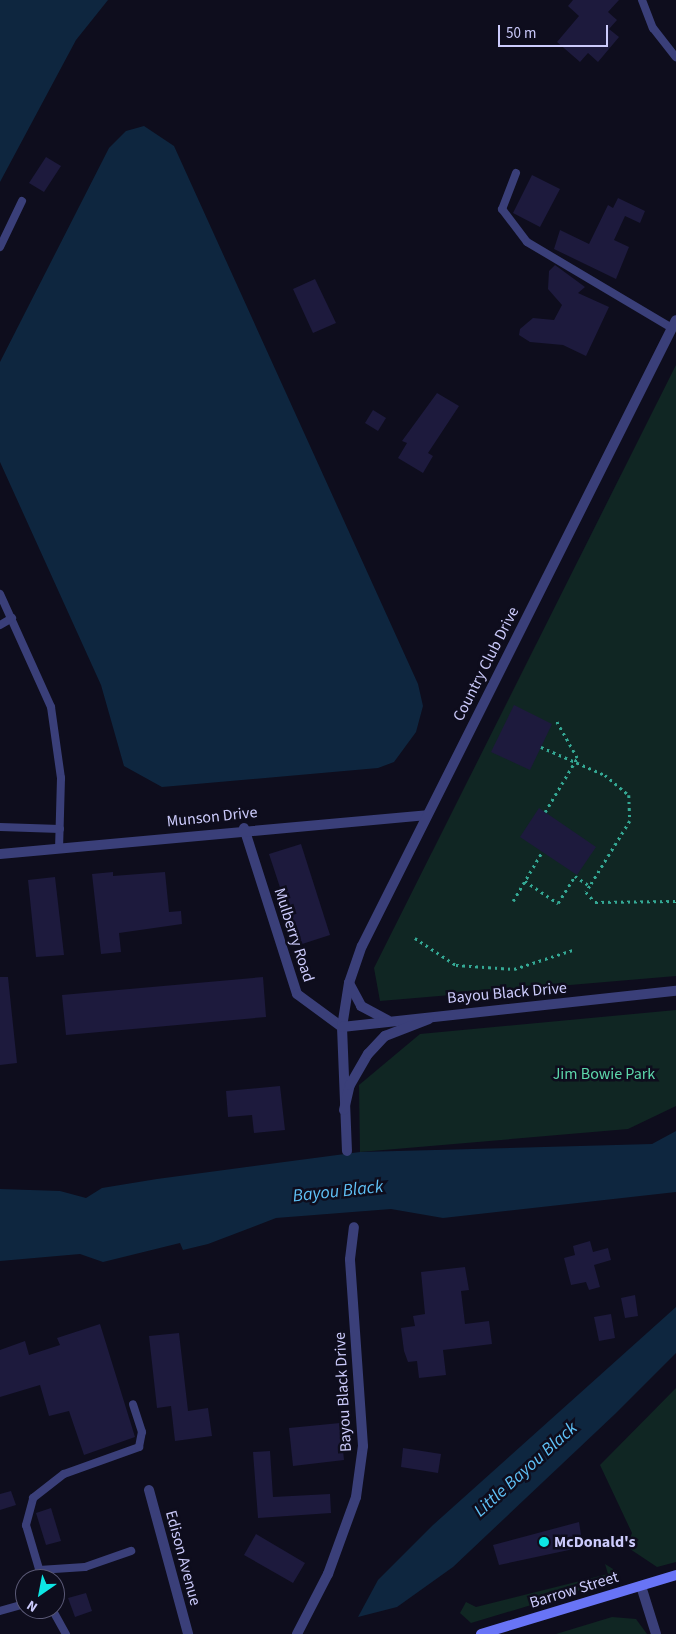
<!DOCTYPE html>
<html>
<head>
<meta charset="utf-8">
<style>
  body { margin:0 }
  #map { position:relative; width:676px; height:1634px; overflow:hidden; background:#0e0d1d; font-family:"Source Sans 3",sans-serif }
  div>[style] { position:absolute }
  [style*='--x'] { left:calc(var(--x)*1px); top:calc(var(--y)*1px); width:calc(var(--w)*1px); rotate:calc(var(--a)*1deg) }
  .green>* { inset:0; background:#102623 }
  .water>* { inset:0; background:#0e263f }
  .building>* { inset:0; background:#1d1a3d }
  .path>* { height:2.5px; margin-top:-1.25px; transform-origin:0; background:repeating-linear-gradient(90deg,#34a894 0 2.5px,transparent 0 6.5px) }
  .service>* { height:8px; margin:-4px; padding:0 4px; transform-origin:4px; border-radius:4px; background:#3a3f79 }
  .minor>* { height:10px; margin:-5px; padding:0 5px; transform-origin:5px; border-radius:5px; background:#3a3f79 }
  .tertiary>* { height:10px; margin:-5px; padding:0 5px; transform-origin:5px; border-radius:5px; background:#3a3f79 }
  .secondary>* { height:10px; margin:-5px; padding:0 5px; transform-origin:5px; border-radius:5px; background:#6874f6 }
  .dots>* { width:14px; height:14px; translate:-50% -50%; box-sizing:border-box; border:2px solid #0e0d1d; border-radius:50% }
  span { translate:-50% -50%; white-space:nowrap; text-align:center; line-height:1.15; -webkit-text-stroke:5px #0e0d1d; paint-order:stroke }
  .street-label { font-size:16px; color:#cccbfc }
  .park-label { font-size:16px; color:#5dd7ab }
  .poi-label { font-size:16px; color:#cccbfc; font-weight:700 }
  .left { translate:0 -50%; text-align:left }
  .water-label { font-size:18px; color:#5fc1f6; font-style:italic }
  .north { position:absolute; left:15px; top:1569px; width:50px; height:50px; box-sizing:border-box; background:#0e0d1d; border:1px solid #5a5976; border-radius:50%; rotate:213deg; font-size:14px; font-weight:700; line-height:20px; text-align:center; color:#cccbfc }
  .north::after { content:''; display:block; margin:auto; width:18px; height:22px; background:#0de6e4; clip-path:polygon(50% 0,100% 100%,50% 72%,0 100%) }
  .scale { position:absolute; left:498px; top:25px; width:110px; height:22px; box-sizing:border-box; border:2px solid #cccbfc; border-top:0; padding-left:6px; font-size:15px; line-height:18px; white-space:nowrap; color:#cccbfc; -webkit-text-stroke:4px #0e0d1d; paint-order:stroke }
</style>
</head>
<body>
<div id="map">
  <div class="green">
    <i style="clip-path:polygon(676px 365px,676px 976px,380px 1001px,374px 968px)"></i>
    <i style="clip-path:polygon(676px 1010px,676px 1106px,628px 1129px,360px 1152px,359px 1085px,420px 1034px)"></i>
    <i style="clip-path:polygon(676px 1388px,676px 1562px,657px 1567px,627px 1547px,632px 1533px,600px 1465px)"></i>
    <i style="clip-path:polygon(605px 1564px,613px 1569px,611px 1581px,471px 1623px,460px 1613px,466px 1602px,476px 1607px,608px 1574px)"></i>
    <i style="clip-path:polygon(612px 1617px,636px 1619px,647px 1634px,556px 1634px)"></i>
  </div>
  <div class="water">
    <i style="clip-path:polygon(0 0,108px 0,76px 40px,0 182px)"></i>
    <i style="clip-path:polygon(144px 126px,174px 146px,418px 684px,423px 706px,416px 732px,394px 762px,378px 768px,162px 787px,124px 766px,101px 685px,0 462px,0 362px,109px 148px,126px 131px)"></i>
    <i style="clip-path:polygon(676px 1131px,676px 1192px,443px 1218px,391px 1209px,276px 1218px,208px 1244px,183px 1250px,180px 1243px,103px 1262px,80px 1254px,0 1261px,0 1189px,60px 1191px,86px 1198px,102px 1188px,157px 1179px,360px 1152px,652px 1144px)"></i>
    <i style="clip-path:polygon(676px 1307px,676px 1353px,615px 1414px,453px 1567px,397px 1607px,358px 1617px,378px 1580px,433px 1525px)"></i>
  </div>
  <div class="building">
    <i style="clip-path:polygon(573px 0,619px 0,608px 12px,617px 20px,609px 29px,619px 37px,598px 62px,588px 53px,580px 62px,557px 42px,579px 16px,568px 6px)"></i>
    <i style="clip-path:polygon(46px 157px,61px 166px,44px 192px,29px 183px)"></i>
    <i style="clip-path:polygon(532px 175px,560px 189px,540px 227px,513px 213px)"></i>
    <i style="clip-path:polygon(618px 198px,645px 211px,640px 223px,625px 216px,614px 240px,629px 247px,616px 279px,554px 249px,560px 230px,589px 244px,608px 205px,613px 208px)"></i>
    <i style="clip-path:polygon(555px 265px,585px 287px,578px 293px,609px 307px,586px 356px,563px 345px,530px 342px,519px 335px,520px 329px,533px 318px,554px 320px,562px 305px,548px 289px,549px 271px)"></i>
    <i style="clip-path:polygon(315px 279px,336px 323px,313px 333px,293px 289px)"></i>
    <i style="clip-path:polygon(437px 393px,459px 406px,428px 453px,433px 456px,423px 473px,398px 458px,407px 443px,402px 441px)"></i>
    <i style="clip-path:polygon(373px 410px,386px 418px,378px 431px,365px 423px)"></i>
    <i style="clip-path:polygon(514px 705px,552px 724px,530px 770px,491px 752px)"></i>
    <i style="clip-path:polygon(539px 808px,596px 847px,577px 875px,520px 837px)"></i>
    <i style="clip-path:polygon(301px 844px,330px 935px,299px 945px,269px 854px)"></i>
    <i style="clip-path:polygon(113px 872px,113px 876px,165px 872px,169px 912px,181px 911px,182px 924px,119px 933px,121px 952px,101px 954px,92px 874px)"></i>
    <i style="clip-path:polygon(55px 877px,64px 955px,36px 957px,28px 880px)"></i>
    <i style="clip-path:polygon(0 977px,8px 977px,17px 1063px,0 1065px)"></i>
    <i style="clip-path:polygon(263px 977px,266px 1017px,66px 1035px,62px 995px)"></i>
    <i style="clip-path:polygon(280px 1086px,285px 1130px,254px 1133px,252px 1115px,228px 1117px,226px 1091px)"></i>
    <i style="clip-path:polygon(590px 1241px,593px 1252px,608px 1248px,611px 1260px,594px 1265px,600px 1287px,589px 1290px,586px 1282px,571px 1285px,564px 1258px,575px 1255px,573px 1246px)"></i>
    <i style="clip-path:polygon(465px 1267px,469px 1290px,461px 1291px,465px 1324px,489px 1321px,492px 1344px,443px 1350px,446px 1375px,419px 1378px,417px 1361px,408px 1362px,404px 1351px,401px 1328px,415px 1326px,413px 1316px,425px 1314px,421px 1272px)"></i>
    <i style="clip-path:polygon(635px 1295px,638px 1316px,625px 1318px,621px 1298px)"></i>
    <i style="clip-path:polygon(611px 1314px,615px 1338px,599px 1341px,594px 1317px)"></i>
    <i style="clip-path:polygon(100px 1324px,135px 1437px,84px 1455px,69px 1411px,49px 1416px,40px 1385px,0 1397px,0 1350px,25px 1341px,29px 1355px,60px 1345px,57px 1338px)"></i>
    <i style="clip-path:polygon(179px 1333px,188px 1411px,208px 1408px,212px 1436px,175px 1441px,171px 1406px,157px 1408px,149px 1336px)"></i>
    <i style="clip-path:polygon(340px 1423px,344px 1460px,293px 1466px,289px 1428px)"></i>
    <i style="clip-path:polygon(403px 1448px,441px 1454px,438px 1473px,401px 1467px)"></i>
    <i style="clip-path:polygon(270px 1451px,273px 1497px,330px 1494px,331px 1513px,258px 1518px,253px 1452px)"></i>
    <i style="clip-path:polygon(11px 1491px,16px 1505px,0 1510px,0 1494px)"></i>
    <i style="clip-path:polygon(51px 1508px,61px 1541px,46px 1545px,36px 1513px)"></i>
    <i style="clip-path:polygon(579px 1522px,583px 1547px,499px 1565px,493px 1545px)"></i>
    <i style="clip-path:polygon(256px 1534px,305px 1563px,293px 1583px,244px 1555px)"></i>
    <i style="clip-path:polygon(86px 1593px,92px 1611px,75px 1617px,68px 1598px)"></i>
  </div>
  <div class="path">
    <i style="--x:541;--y:747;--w:70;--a:23.6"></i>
    <i style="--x:605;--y:775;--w:31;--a:40"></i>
    <i style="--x:629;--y:795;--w:26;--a:88"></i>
    <i style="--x:630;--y:821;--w:76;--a:121.6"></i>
    <i style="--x:545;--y:812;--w:63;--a:-59.3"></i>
    <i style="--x:577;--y:758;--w:45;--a:-119.4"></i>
    <i style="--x:525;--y:881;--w:40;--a:34"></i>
    <i style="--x:558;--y:903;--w:32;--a:-58"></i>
    <i style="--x:575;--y:876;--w:18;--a:34"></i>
    <i style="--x:590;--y:886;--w:7;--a:124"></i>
    <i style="--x:586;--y:892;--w:13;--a:48"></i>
    <i style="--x:595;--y:902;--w:81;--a:-0.7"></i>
    <i style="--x:513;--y:901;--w:57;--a:-59.4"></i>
    <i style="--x:415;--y:938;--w:49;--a:33.4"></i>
    <i style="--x:456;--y:965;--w:58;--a:3.9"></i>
    <i style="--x:514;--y:969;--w:62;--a:-17.9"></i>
  </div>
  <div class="service">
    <i style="--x:642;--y:0;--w:30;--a:69"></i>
    <i style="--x:653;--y:28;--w:37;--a:52"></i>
    <i style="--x:516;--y:173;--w:39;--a:111"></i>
    <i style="--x:502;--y:209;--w:41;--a:52.9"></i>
    <i style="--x:527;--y:242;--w:169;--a:30.7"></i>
    <i style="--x:0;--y:247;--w:51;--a:-64.4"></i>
    <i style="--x:0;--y:594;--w:124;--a:65.7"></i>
    <i style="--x:51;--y:707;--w:72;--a:82"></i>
    <i style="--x:61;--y:778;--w:70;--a:91.6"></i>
    <i style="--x:0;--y:625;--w:14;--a:-30"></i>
    <i style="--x:0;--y:827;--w:60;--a:1.9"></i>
    <i style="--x:39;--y:1570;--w:46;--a:-3.7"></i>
    <i style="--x:85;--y:1567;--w:49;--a:-19.2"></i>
    <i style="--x:42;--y:1579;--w:56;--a:-106.5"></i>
    <i style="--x:26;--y:1525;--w:28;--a:-75"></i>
    <i style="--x:33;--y:1498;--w:39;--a:-38"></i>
    <i style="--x:64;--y:1474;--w:80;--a:-19.8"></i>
    <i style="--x:139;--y:1447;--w:15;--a:-79"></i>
    <i style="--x:142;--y:1432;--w:29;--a:-108"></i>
    <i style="--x:52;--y:1609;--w:29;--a:61"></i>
    <i style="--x:0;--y:1611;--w:26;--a:-16"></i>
  </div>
  <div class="minor">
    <i style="--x:244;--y:828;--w:174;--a:72.3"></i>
    <i style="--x:297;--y:994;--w:56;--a:36.3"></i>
    <i style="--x:342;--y:1027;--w:124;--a:87.7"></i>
    <i style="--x:0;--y:854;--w:429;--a:-5.2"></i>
    <i style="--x:342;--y:1027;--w:45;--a:-81"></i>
    <i style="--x:349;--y:983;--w:39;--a:-71"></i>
    <i style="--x:362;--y:946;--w:700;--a:-63.36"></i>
    <i style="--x:149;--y:1490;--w:149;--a:74.8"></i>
  </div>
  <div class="tertiary">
    <i style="--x:349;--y:983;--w:26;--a:62"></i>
    <i style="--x:361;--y:1006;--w:30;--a:28"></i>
    <i style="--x:342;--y:1027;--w:336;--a:-6.2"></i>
    <i style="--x:344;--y:1110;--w:26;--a:-77"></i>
    <i style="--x:350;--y:1085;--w:36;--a:-60"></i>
    <i style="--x:368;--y:1054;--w:25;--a:-47"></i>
    <i style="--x:385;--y:1036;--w:47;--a:-21.1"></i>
    <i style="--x:641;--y:1586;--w:50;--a:72.6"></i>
    <i style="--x:297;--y:1634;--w:68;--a:-62.7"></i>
    <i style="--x:328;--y:1574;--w:82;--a:-70"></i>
    <i style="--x:356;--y:1497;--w:51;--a:-82.2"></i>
    <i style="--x:363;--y:1446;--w:187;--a:-94"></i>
    <i style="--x:350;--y:1259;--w:32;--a:-83"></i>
  </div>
  <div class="secondary">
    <i style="--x:481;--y:1634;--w:204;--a:-16.8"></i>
  </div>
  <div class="dots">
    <i style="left:544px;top:1542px;background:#0de6e4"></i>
  </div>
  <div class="street-label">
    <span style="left:486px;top:664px;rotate:-63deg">Country Club Drive</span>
    <span style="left:212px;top:817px;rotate:-6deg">Munson Drive</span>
    <span style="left:294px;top:935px;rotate:72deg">Mulberry Road</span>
    <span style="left:507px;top:993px;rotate:-5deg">Bayou Black Drive</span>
    <span style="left:343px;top:1392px;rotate:-93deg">Bayou Black Drive</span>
    <span style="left:183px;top:1558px;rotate:75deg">Edison Avenue</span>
    <span style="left:574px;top:1590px;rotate:-17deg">Barrow Street</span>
  </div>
  <div class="park-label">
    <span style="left:604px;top:1074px">Jim Bowie Park</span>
  </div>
  <div class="poi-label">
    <span class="left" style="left:554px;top:1542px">McDonald's</span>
  </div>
  <div class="water-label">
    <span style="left:338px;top:1192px;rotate:-6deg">Bayou Black</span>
    <span style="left:526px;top:1470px;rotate:-42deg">Little Bayou Black</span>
  </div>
  <div class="north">N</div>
  <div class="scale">50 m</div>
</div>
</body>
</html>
